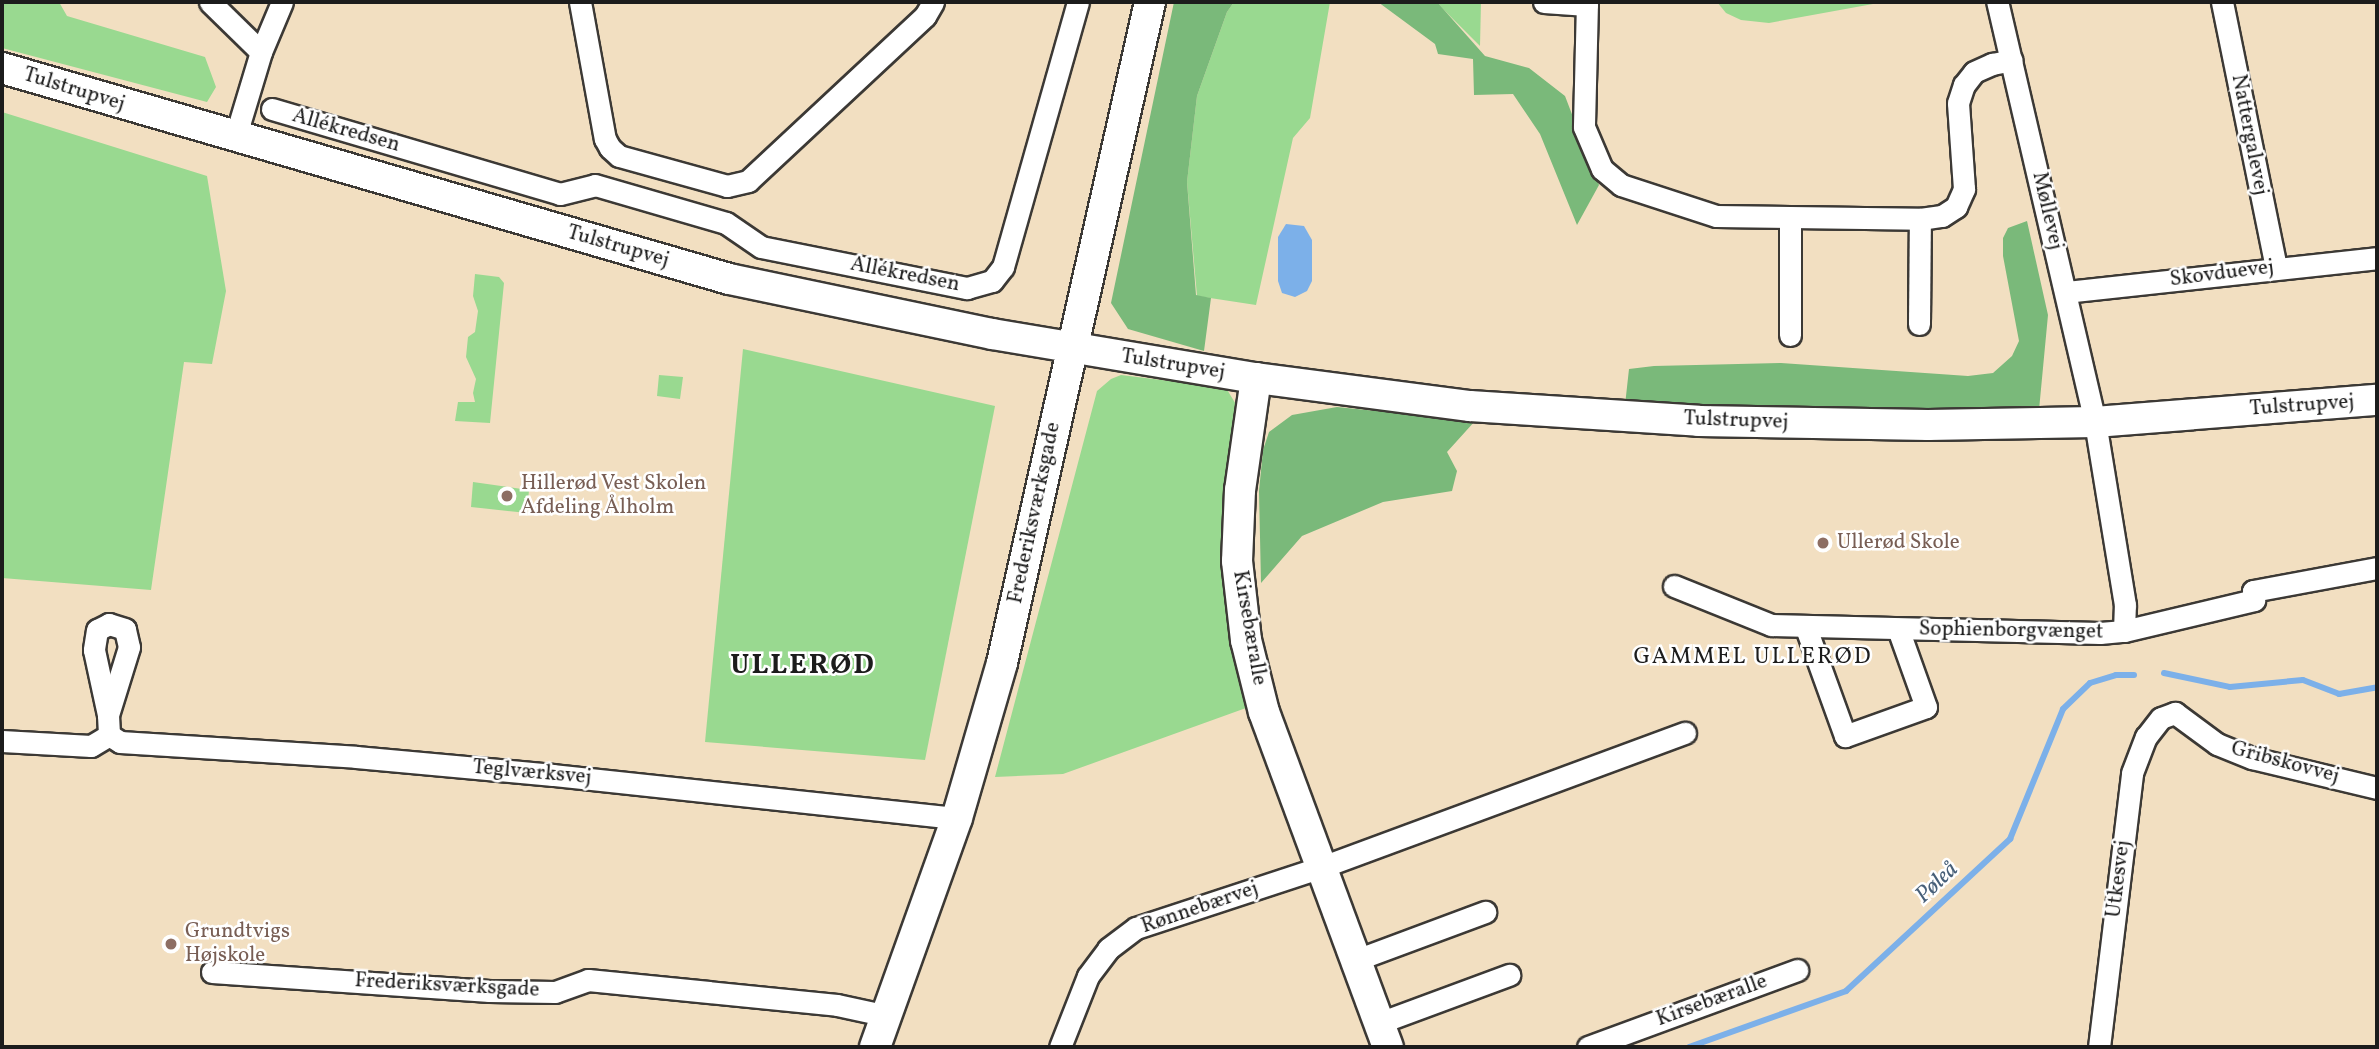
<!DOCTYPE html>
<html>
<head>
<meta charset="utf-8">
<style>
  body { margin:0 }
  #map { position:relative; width:2379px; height:1049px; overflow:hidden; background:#f2dfc1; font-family:Vollkorn,serif }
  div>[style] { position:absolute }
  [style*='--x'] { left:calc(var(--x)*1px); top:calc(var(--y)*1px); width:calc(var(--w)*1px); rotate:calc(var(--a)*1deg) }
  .green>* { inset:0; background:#99d990 }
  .forest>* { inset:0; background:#7ab97a }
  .water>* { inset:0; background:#7cb0e9 }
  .stream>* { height:6px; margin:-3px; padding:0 3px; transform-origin:3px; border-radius:3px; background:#7cb0e9 }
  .roads { filter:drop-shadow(2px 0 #3c3935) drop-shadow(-2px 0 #3c3935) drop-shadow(0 2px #3c3935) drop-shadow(0 -2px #3c3935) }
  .street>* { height:21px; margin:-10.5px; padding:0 10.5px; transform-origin:10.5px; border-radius:10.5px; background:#fff }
  .secondary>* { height:30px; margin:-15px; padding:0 15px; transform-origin:15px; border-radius:15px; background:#fff }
  .dots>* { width:19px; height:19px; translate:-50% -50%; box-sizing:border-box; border:4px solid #fff; border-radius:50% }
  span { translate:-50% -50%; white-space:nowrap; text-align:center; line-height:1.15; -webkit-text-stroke:5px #fff; paint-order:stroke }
  .street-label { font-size:21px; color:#1c1c1c }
  .education-label { font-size:21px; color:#785e54 }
  .left { translate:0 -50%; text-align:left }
  .neighbourhood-label { font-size:23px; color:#1c1c1c; letter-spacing:2px }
  .water-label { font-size:23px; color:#475f78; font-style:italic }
  .district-label { font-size:28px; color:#1c1c1c; font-weight:700; letter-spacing:2px }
  .frame { position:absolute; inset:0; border:4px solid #1c1c1c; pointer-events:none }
</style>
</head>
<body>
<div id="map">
  <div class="green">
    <i style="clip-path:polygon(2px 2px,59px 2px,67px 16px,205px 57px,216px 87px,207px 102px,2px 48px)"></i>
    <i style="clip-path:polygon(1234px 2px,1330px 2px,1310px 118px,1293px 138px,1256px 305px,1197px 296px,1187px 182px,1197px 96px,1227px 12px)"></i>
    <i style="clip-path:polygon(1437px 2px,1481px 2px,1480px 46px,1443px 9px)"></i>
    <i style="clip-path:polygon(1717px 2px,1884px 2px,1769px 23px,1741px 20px,1726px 13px)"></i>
    <i style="clip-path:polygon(2px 112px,207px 176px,226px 291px,212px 364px,184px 362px,151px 590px,2px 578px)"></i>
    <i style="clip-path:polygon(475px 274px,499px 277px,504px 283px,490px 423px,455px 421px,458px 402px,475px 402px,473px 393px,476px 379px,466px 357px,468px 337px,475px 332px,478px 311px,473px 296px)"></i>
    <i style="clip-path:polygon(743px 349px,995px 406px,925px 760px,705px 742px)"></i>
    <i style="clip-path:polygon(659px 375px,683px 377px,680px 399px,657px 396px)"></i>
    <i style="clip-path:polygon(1121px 375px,1226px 388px,1237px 406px,1230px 618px,1246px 708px,1063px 774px,995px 777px,1097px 391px,1111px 379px)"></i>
    <i style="clip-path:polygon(473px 482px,529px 490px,527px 513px,471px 507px)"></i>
  </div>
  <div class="forest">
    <i style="clip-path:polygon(1174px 2px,1234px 2px,1227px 12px,1197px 96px,1187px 182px,1196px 295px,1211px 298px,1204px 351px,1128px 329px,1111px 303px)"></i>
    <i style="clip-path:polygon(1378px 2px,1437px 2px,1485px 56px,1529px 68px,1565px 96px,1599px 185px,1577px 225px,1540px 134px,1513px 94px,1474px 95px,1473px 59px,1438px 54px,1435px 44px)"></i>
    <i style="clip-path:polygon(2027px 221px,2048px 315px,2039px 410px,1925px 412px,1625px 405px,1629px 369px,1654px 366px,1781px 363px,1968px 376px,1993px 373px,2012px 356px,2019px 341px,2003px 256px,2003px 238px,2008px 228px)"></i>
    <i style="clip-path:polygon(1337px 407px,1475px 421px,1447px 452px,1457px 471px,1452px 491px,1383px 502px,1302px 536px,1261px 583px,1259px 491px,1263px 450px,1269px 432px,1292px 415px)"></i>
  </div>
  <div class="water">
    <i style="clip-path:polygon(1286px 224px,1304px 226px,1312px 240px,1312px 281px,1307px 291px,1295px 297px,1282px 293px,1278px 281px,1278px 237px)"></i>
  </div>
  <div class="stream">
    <i style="--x:2164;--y:673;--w:67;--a:12"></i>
    <i style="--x:2230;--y:687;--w:73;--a:-5.5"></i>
    <i style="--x:2303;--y:680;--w:39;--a:21"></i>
    <i style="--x:2339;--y:694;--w:39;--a:-10"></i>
    <i style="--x:1689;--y:1047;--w:167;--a:-19.6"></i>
    <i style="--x:1846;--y:991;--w:224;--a:-42.8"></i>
    <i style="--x:2010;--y:839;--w:140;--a:-67.8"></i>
    <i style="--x:2063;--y:709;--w:37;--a:-44"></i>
    <i style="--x:2090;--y:683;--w:27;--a:-17"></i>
    <i style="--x:2116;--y:675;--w:18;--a:0"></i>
  </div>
  <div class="roads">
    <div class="street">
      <i style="--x:210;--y:2;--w:71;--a:44.4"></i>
      <i style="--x:580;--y:2;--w:139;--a:79.7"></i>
      <i style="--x:605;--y:139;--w:10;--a:61"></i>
      <i style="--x:610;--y:148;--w:12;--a:42"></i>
      <i style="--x:619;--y:156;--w:112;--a:15.5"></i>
      <i style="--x:727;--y:186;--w:22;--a:-13"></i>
      <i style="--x:748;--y:181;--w:242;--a:-43"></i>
      <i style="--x:925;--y:16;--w:16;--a:-60"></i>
      <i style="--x:1544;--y:2;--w:43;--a:4"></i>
      <i style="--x:1587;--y:2;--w:125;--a:91.4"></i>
      <i style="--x:1584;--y:127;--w:46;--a:66.8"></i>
      <i style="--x:1602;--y:169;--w:25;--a:40"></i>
      <i style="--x:1621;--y:185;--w:100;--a:18.1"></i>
      <i style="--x:1716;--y:216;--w:204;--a:0.8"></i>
      <i style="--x:1920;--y:219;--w:22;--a:-8"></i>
      <i style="--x:1942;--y:216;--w:17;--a:-33"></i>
      <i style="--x:1956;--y:207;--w:20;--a:-66"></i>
      <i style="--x:1964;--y:189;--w:86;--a:-94"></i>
      <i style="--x:1958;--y:103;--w:19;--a:-72"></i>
      <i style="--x:1964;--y:85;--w:16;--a:-52"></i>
      <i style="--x:1974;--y:72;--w:20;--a:-24"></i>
      <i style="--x:1992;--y:64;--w:20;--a:-11"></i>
      <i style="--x:2222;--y:2;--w:271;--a:78.5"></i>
      <i style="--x:272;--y:109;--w:300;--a:16.4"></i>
      <i style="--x:560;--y:194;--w:36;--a:-14"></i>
      <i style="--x:595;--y:185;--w:136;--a:16.2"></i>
      <i style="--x:726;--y:223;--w:42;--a:34.4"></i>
      <i style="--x:761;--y:247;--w:210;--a:11.3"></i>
      <i style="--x:967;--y:288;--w:26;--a:-16"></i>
      <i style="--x:992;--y:281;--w:18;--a:-52"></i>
      <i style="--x:1003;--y:267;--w:275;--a:-74.2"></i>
      <i style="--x:235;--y:138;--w:90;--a:-73.2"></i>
      <i style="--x:261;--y:52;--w:54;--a:-67.2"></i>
      <i style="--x:1790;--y:218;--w:117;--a:90"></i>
      <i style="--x:2066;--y:292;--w:313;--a:-6.2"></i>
      <i style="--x:1919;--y:324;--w:105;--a:-89.5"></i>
      <i style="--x:1674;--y:586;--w:105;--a:21.9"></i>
      <i style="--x:1771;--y:625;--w:329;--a:1.4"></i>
      <i style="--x:2100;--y:633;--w:24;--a:-5"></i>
      <i style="--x:2124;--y:631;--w:26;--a:-88"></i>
      <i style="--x:2125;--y:605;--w:185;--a:-99.3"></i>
      <i style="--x:2095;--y:422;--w:431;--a:-103.1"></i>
      <i style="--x:1806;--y:628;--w:115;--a:70.1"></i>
      <i style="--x:1845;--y:736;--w:86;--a:-19.7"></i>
      <i style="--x:1926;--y:707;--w:83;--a:-109.7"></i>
      <i style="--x:2124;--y:631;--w:134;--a:-13.4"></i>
      <i style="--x:2254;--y:600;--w:9;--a:-96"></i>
      <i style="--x:2253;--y:591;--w:126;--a:-10.5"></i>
      <i style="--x:108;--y:715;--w:71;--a:-72.8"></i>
      <i style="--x:129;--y:647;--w:18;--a:-103"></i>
      <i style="--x:125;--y:629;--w:17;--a:-163"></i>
      <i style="--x:109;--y:624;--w:13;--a:153"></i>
      <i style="--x:97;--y:630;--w:20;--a:99"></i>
      <i style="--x:94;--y:650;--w:66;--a:77.8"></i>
      <i style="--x:108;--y:715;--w:20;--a:87"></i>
      <i style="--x:109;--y:735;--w:13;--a:32"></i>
      <i style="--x:120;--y:742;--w:236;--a:3.6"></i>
      <i style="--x:356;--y:757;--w:198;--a:5.2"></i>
      <i style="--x:553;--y:775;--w:406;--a:6.1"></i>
      <i style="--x:2;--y:741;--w:89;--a:3.2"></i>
      <i style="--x:91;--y:746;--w:21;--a:-31"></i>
      <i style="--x:1356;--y:960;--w:138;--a:-20.4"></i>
      <i style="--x:212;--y:972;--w:278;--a:3.9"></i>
      <i style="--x:489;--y:991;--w:66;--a:0.9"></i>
      <i style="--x:555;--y:992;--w:35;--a:-20"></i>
      <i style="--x:588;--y:980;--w:250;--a:5.7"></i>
      <i style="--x:837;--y:1005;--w:52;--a:12.2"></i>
      <i style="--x:1379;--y:1023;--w:139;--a:-20.3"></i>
      <i style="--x:1060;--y:1047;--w:76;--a:-68.5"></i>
      <i style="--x:1088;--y:976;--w:34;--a:-53"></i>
      <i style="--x:1108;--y:949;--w:35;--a:-37"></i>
      <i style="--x:1136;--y:928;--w:196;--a:-18.2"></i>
      <i style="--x:1322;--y:867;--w:387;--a:-20.3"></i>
      <i style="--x:1588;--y:1047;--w:223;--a:-20.2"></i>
      <i style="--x:2099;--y:1047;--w:276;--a:-83.1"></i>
      <i style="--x:2132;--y:773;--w:39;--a:-69"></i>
      <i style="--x:2146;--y:737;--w:24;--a:-52"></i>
      <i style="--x:2161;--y:718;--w:15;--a:-20"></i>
      <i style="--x:2175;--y:713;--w:52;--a:36.4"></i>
      <i style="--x:2217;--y:744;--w:38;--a:22"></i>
      <i style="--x:2252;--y:758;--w:129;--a:13.5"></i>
    </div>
    <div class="secondary">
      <i style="--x:2;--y:68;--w:757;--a:16.18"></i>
      <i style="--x:729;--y:279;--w:269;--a:11.8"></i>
      <i style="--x:992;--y:334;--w:268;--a:9.5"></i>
      <i style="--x:1256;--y:378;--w:216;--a:7.5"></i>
      <i style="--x:1470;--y:406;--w:229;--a:3.7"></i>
      <i style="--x:1699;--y:421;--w:229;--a:1"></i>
      <i style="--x:1928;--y:425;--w:167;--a:-1"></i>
      <i style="--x:2095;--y:422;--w:283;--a:-4.5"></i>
      <i style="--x:1256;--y:378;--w:113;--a:98.1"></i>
      <i style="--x:1240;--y:490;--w:71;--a:92.4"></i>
      <i style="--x:1237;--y:561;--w:80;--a:83.5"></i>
      <i style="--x:1246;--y:640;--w:74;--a:76"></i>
      <i style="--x:1264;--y:712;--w:357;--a:69.7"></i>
      <i style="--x:875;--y:1047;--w:243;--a:-70.3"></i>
      <i style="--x:957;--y:818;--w:161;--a:-73.8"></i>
      <i style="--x:1002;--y:663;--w:677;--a:-77.38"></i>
    </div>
  </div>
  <div class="dots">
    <i style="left:507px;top:496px;background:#8d6e63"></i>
    <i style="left:1823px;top:543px;background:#8d6e63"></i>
    <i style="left:171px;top:944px;background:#8d6e63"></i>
  </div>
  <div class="street-label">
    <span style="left:74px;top:90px;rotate:17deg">Tulstrupvej</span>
    <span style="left:346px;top:131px;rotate:16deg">Allékredsen</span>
    <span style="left:2249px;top:135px;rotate:79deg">Nattergalevej</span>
    <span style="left:2047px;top:211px;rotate:77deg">Møllevej</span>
    <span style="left:618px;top:247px;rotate:16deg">Tulstrupvej</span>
    <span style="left:2222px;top:274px;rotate:-7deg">Skovduevej</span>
    <span style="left:905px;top:275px;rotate:11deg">Allékredsen</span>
    <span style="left:1173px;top:365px;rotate:9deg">Tulstrupvej</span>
    <span style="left:2302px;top:406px;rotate:-4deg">Tulstrupvej</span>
    <span style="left:1736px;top:421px;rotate:2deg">Tulstrupvej</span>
    <span style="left:1035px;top:513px;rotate:-78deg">Frederiksværksgade</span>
    <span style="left:1249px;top:628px;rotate:80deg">Kirsebæralle</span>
    <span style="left:2011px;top:631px;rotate:1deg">Sophienborgvænget</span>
    <span style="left:2285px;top:763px;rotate:15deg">Gribskovvej</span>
    <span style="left:532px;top:773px;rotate:5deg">Teglværksvej</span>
    <span style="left:2119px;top:879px;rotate:-83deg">Utkesvej</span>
    <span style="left:1200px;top:908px;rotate:-19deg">Rønnebærvej</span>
    <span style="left:447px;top:986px;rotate:3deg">Frederiksværksgade</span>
    <span style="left:1712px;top:1001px;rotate:-20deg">Kirsebæralle</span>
  </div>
  <div class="education-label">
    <span class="left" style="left:521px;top:496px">Hillerød Vest Skolen<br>Afdeling Ålholm</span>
    <span class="left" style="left:1837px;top:543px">Ullerød Skole</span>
    <span class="left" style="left:185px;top:944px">Grundtvigs<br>Højskole</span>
  </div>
  <div class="neighbourhood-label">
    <span style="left:1753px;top:657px">GAMMEL ULLERØD</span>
  </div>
  <div class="water-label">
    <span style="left:1937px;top:883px;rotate:-43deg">Pøleå</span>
  </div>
  <div class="district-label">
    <span style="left:803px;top:666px">ULLERØD</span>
  </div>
  <div class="frame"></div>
</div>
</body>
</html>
